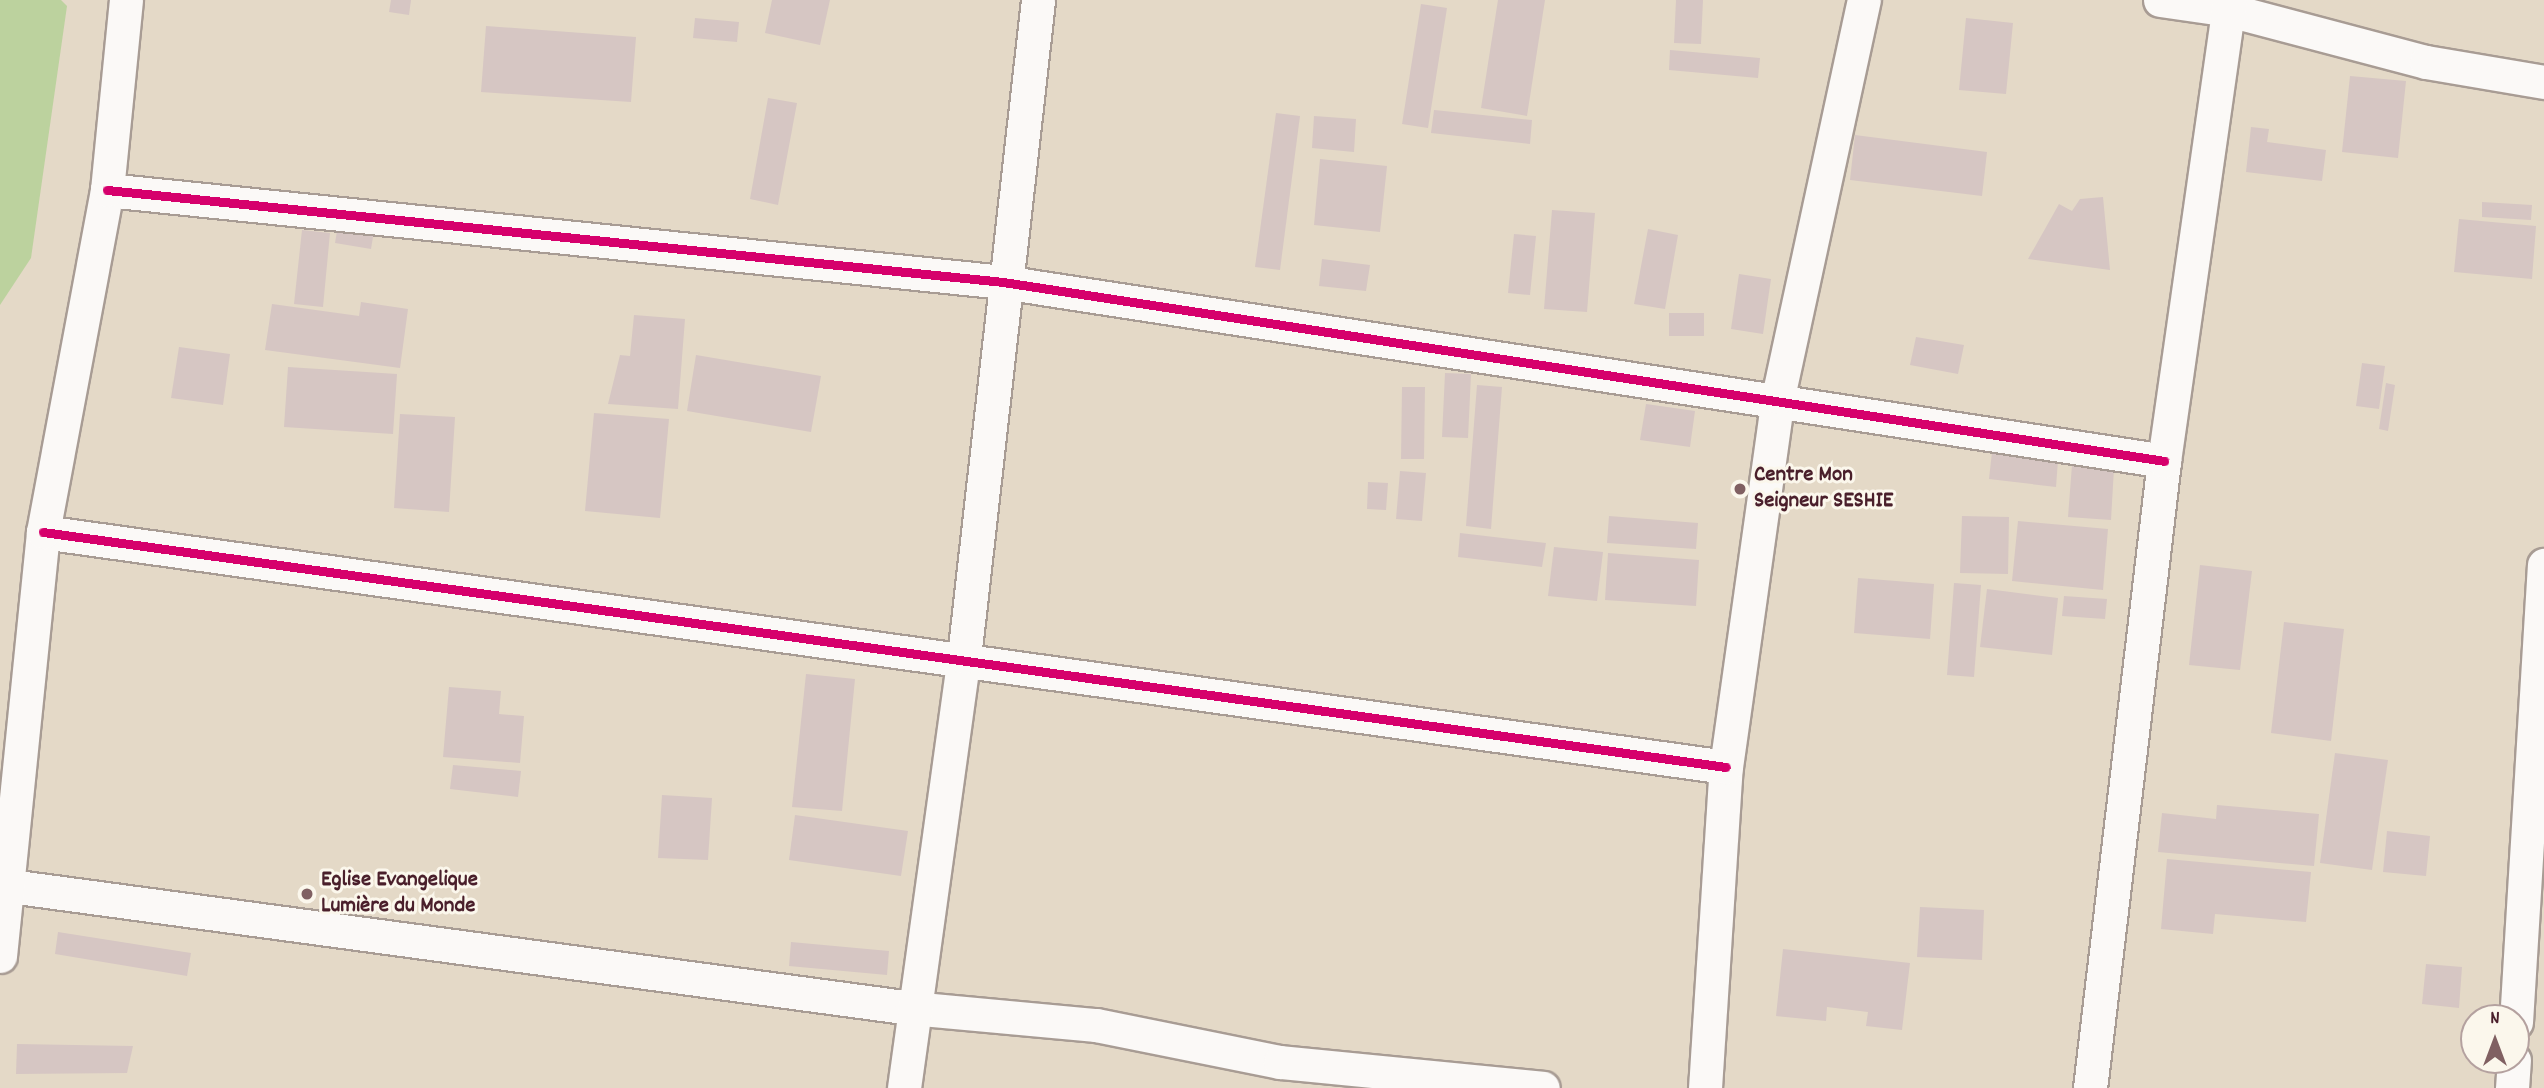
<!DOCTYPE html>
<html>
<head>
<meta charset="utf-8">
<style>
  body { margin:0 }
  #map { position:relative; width:2544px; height:1088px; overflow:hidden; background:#e4d9c7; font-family:Dekko,sans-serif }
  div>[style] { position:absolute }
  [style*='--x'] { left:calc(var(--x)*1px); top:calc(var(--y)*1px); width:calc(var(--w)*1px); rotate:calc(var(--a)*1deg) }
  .green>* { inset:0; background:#bcd29e }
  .building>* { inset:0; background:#d6c6c3 }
  .roads { filter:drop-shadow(2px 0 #a89c94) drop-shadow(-2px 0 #a89c94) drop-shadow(0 2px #a89c94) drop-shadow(0 -2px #a89c94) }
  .street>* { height:33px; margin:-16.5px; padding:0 16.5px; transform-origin:16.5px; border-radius:16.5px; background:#fbf9f7 }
  .cycleway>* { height:9px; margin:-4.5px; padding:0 4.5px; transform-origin:4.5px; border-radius:4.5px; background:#d6006c }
  .dots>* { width:19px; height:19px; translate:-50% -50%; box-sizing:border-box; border:4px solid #fbf7ec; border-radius:50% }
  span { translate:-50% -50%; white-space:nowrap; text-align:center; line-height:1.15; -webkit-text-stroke:6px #fbf7ec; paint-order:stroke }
  .poi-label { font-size:23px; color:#4a1f2b; font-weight:700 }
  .left { translate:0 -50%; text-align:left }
  .north { position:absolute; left:2460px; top:1004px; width:70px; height:70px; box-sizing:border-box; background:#fbf7ec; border:2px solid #b4a19f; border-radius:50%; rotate:0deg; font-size:19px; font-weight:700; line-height:28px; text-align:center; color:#4a1f2b }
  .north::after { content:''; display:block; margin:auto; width:24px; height:32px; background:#806062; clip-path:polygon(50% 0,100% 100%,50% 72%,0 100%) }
</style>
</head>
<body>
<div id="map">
  <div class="green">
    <i style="clip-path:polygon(0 0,61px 0,67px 6px,31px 258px,0 305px)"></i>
  </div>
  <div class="building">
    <i style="clip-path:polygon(391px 0,411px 0,409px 15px,389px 12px)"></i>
    <i style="clip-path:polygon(772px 0,830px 0,820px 45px,765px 33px)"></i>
    <i style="clip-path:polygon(1498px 0,1545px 0,1527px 116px,1481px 108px)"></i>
    <i style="clip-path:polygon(1676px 0,1703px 0,1701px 44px,1674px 43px)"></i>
    <i style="clip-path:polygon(1421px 4px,1447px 8px,1428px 128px,1402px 124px)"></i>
    <i style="clip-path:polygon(695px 18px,739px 22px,737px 42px,693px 38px)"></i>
    <i style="clip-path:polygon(1966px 18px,2013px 23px,2006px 94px,1959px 90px)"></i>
    <i style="clip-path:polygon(486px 26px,636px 37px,631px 102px,481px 92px)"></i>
    <i style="clip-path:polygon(1670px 50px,1760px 58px,1758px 78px,1669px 70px)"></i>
    <i style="clip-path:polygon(2350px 76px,2406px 81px,2398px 158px,2342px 152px)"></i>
    <i style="clip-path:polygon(768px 98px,797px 103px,778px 205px,750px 199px)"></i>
    <i style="clip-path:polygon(1434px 110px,1532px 120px,1530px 144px,1431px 133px)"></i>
    <i style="clip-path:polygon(1276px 113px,1300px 116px,1280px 270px,1255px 267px)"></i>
    <i style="clip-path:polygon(1314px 116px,1356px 119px,1354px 152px,1312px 148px)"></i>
    <i style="clip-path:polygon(2251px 127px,2269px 129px,2267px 142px,2326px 150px,2322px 181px,2246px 172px)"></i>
    <i style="clip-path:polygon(1855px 135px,1987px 152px,1982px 196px,1850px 180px)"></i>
    <i style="clip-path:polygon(1320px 159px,1387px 166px,1380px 232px,1314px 225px)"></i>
    <i style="clip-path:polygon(2103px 197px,2110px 270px,2028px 259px,2059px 204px,2072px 211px,2080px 199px)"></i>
    <i style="clip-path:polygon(2482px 202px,2532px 205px,2531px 220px,2482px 217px)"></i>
    <i style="clip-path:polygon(1552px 210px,1595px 213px,1587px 312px,1544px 309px)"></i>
    <i style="clip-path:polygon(339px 219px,375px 225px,371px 249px,335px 243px)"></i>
    <i style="clip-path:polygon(2459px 219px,2536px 226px,2532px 279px,2454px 272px)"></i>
    <i style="clip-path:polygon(1648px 229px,1678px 235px,1665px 309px,1634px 304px)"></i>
    <i style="clip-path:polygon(302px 230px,330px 233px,323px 307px,294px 304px)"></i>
    <i style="clip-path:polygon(1514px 234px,1536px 236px,1530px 295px,1508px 293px)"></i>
    <i style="clip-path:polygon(1322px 259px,1370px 265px,1366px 291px,1319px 286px)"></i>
    <i style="clip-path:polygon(1739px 274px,1771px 279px,1763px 334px,1731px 329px)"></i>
    <i style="clip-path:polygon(361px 302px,408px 309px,400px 368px,265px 350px,272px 304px,359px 316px)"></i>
    <i style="clip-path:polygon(1669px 313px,1704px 313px,1704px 336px,1669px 336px)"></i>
    <i style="clip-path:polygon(634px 315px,685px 319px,678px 409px,608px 404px,620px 355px,630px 356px)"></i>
    <i style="clip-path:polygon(1916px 337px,1964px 345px,1958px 374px,1910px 365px)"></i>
    <i style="clip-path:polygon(179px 347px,230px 354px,223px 405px,171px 398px)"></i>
    <i style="clip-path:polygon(696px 355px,821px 376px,811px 432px,687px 411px)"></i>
    <i style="clip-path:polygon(2362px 363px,2385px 366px,2379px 409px,2356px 406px)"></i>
    <i style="clip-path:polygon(288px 367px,397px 374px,393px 434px,284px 427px)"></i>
    <i style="clip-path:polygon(1445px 373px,1471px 374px,1468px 438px,1442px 437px)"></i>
    <i style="clip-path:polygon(2386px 383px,2395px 385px,2388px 431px,2379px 429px)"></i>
    <i style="clip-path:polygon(1477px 385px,1502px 387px,1491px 529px,1466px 526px)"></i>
    <i style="clip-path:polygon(1402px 387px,1425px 387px,1424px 459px,1401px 459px)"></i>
    <i style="clip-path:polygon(1646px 404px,1695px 411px,1690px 447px,1640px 440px)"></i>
    <i style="clip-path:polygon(594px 413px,669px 419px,660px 518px,585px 511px)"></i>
    <i style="clip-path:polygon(400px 414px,455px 417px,449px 512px,394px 508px)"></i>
    <i style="clip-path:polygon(1992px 452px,2058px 460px,2056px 487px,1989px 479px)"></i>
    <i style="clip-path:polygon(2072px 465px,2114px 468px,2111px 520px,2068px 517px)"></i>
    <i style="clip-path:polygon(1400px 471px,1426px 473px,1422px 521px,1396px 519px)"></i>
    <i style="clip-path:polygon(1368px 482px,1388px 483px,1386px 510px,1367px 509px)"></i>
    <i style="clip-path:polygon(1609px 516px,1698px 523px,1696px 549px,1607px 543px)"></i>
    <i style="clip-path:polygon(1962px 516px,2009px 517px,2008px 574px,1960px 573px)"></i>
    <i style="clip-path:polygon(2018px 521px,2108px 529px,2103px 590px,2012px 581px)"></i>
    <i style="clip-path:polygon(1460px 533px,1546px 543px,1542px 567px,1458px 557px)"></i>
    <i style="clip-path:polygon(1554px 547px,1603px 552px,1597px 601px,1548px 596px)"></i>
    <i style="clip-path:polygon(1608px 553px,1699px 560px,1696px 606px,1605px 600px)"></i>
    <i style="clip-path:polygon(2200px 565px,2252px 571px,2240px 670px,2189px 665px)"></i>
    <i style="clip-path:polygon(1858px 578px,1934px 584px,1930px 639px,1854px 633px)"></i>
    <i style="clip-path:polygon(1954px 583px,1981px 585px,1974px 677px,1947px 675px)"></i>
    <i style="clip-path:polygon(1987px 589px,2058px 598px,2052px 655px,1980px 647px)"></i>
    <i style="clip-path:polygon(2064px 596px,2107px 599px,2105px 619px,2062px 616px)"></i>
    <i style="clip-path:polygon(2284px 622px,2344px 629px,2331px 741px,2271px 733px)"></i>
    <i style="clip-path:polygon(806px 674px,855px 679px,842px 811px,792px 807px)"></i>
    <i style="clip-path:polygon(449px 687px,501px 691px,499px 714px,524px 716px,520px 763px,443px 757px)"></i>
    <i style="clip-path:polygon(2335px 753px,2388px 760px,2372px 870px,2320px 863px)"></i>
    <i style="clip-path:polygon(453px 765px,521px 771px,518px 797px,450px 789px)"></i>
    <i style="clip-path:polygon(662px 795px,712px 798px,708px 860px,658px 858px)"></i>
    <i style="clip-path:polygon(2217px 805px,2319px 814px,2314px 866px,2158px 852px,2162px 813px,2216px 819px)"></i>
    <i style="clip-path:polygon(795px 815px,908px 831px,901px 876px,789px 860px)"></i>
    <i style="clip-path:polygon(2387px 831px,2430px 836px,2426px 876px,2383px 872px)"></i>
    <i style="clip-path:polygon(2167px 859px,2311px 872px,2306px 922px,2215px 914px,2213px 934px,2161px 929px)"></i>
    <i style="clip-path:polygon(1920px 907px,1984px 910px,1982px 960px,1917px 957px)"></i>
    <i style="clip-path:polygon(58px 932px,191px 953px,187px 976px,55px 954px)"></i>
    <i style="clip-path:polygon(791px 942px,889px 951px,887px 975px,789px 966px)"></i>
    <i style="clip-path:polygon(1783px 949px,1910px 963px,1902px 1030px,1866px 1026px,1868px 1012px,1827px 1007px,1826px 1021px,1776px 1016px)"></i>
    <i style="clip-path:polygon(2426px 964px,2462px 967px,2459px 1008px,2422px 1004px)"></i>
    <i style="clip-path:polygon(17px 1044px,133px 1046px,127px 1073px,16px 1074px)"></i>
  </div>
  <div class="roads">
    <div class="street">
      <i style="--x:2160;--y:0;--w:70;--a:8.2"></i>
      <i style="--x:2229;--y:10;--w:204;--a:14.8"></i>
      <i style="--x:2426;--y:62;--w:120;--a:9.6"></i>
      <i style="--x:107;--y:190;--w:901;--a:5.86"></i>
      <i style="--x:1003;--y:282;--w:1175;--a:8.76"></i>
      <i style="--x:43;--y:532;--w:1699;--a:7.95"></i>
      <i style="--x:10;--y:886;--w:909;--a:7.71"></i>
      <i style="--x:911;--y:1008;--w:186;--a:5.3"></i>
      <i style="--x:1096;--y:1025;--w:188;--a:11.4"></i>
      <i style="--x:1280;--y:1062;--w:264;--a:5.6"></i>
      <i style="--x:0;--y:956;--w:426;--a:-84.2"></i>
      <i style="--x:43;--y:532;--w:348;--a:-79.4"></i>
      <i style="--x:107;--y:190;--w:191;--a:-84.3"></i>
      <i style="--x:2516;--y:1022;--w:458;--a:-86.5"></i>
      <i style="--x:904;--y:1088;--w:435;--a:-82.1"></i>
      <i style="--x:964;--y:657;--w:661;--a:-83.57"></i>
      <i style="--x:1705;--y:1088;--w:322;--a:-86.3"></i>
      <i style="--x:1726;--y:767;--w:374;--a:-82"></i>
      <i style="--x:1778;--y:397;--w:406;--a:-77.8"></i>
      <i style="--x:2090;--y:1088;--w:631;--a:-83.27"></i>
      <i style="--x:2164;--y:461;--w:466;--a:-81.9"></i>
      <i style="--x:2512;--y:1088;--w:28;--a:-86"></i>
    </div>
  </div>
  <div class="cycleway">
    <i style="--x:107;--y:190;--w:901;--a:5.86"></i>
    <i style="--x:1003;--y:282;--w:1175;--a:8.76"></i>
    <i style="--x:43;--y:532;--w:1699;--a:7.95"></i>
  </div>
  <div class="dots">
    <i style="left:1740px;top:489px;background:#806062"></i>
    <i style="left:307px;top:894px;background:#806062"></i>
  </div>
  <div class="poi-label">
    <span class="left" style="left:1754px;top:489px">Centre Mon<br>Seigneur SESHIE</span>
    <span class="left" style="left:321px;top:894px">Eglise Evangelique<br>Lumière du Monde</span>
  </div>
  <div class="north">N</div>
</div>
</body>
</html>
